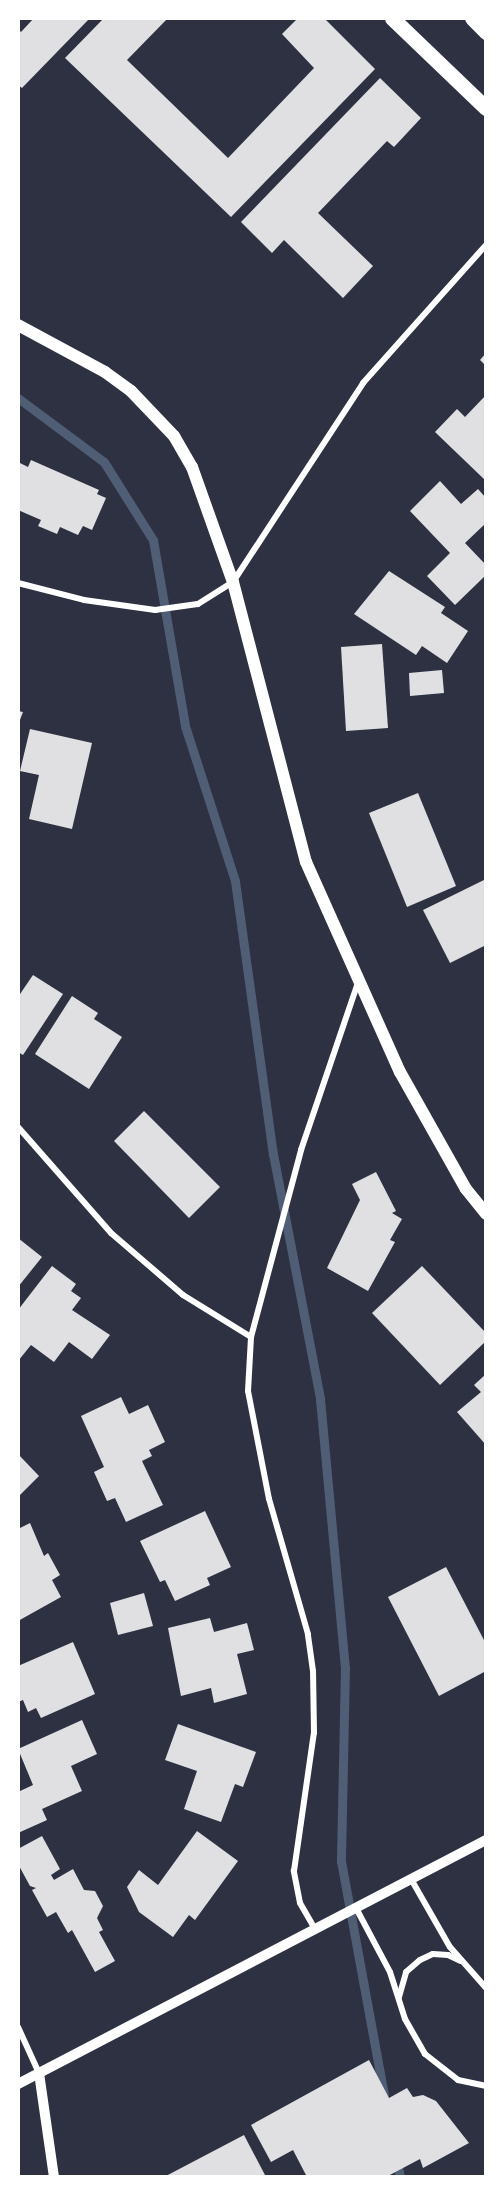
<!DOCTYPE html>
<html>
<head>
<meta charset="utf-8">
<style>
  body { margin:0 }
  #map { position:relative; width:504px; height:2195px; overflow:hidden; background:#2d3142; font-family:"Libre Baskerville",serif }
  div>[style] { position:absolute }
  [style*='--x'] { left:calc(var(--x)*1px); top:calc(var(--y)*1px); width:calc(var(--w)*1px); rotate:calc(var(--a)*1deg) }
  .stream>* { height:9px; margin:-4.5px; padding:0 4.5px; transform-origin:4.5px; border-radius:4.5px; background:#4f5d75 }
  .building>* { inset:0; background:#e0e0e3 }
  .minor>* { height:6px; margin:-3px; padding:0 3px; transform-origin:3px; border-radius:3px; background:#fff }
  .tertiary>* { height:10px; margin:-5px; padding:0 5px; transform-origin:5px; border-radius:5px; background:#fff }
  .secondary>* { height:12px; margin:-6px; padding:0 6px; transform-origin:6px; border-radius:6px; background:#fff }
  .primary>* { height:15px; margin:-7.5px; padding:0 7.5px; transform-origin:7.5px; border-radius:7.5px; background:#fff }
  span { translate:-50% -50%; white-space:nowrap; text-align:center; line-height:1.15; -webkit-text-stroke:6px #fff; paint-order:stroke }
  .frame { position:absolute; inset:0; border:20px solid #fff; pointer-events:none }
</style>
</head>
<body>
<div id="map">
  <div class="stream">
    <i style="--x:18;--y:398;--w:107;--a:36.7"></i>
    <i style="--x:104;--y:462;--w:92;--a:57.9"></i>
    <i style="--x:153;--y:540;--w:189;--a:80.2"></i>
    <i style="--x:185;--y:726;--w:163;--a:72.1"></i>
    <i style="--x:235;--y:881;--w:276;--a:82.1"></i>
    <i style="--x:273;--y:1154;--w:249;--a:79.1"></i>
    <i style="--x:320;--y:1399;--w:269;--a:84.7"></i>
    <i style="--x:345;--y:1667;--w:194;--a:91.2"></i>
    <i style="--x:341;--y:1861;--w:238;--a:79.6"></i>
    <i style="--x:396;--y:2159;--w:18;--a:77"></i>
  </div>
  <div class="building">
    <i style="clip-path:polygon(34px 18px,90px 18px,22px 88px,18px 85px,18px 29px,21px 32px)"></i>
    <i style="clip-path:polygon(104px 18px,168px 18px,127px 60px,228px 158px,314px 68px,282px 34px,298px 18px,324px 18px,375px 69px,231px 217px,65px 58px)"></i>
    <i style="clip-path:polygon(380px 78px,421px 118px,394px 147px,387px 141px,318px 213px,373px 266px,343px 298px,284px 240px,272px 253px,241px 222px)"></i>
    <i style="clip-path:polygon(486px 353px,486px 366px,480px 360px)"></i>
    <i style="clip-path:polygon(486px 395px,486px 481px,435px 432px,457px 409px,465px 417px)"></i>
    <i style="clip-path:polygon(31px 460px,99px 490px,97px 494px,106px 498px,92px 530px,83px 526px,78px 535px,60px 527px,57px 534px,38px 526px,41px 520px,18px 510px,18px 462px,28px 467px)"></i>
    <i style="clip-path:polygon(440px 481px,461px 504px,478px 489px,486px 498px,486px 523px,465px 543px,486px 565px,486px 575px,455px 605px,427px 576px,450px 553px,410px 511px)"></i>
    <i style="clip-path:polygon(389px 571px,445px 607px,441px 613px,468px 631px,447px 663px,422px 646px,416px 655px,354px 614px)"></i>
    <i style="clip-path:polygon(382px 644px,388px 728px,346px 731px,341px 647px)"></i>
    <i style="clip-path:polygon(442px 670px,444px 693px,410px 696px,409px 673px)"></i>
    <i style="clip-path:polygon(18px 711px,23px 712px,18px 725px)"></i>
    <i style="clip-path:polygon(30px 729px,92px 743px,72px 829px,29px 819px,39px 775px,20px 771px)"></i>
    <i style="clip-path:polygon(418px 793px,456px 886px,407px 907px,369px 813px)"></i>
    <i style="clip-path:polygon(486px 879px,486px 945px,450px 963px,423px 910px)"></i>
    <i style="clip-path:polygon(33px 975px,63px 994px,23px 1055px,18px 1052px,18px 997px)"></i>
    <i style="clip-path:polygon(72px 996px,98px 1013px,94px 1019px,122px 1037px,89px 1089px,35px 1054px)"></i>
    <i style="clip-path:polygon(144px 1111px,220px 1187px,189px 1218px,114px 1141px)"></i>
    <i style="clip-path:polygon(376px 1172px,396px 1211px,392px 1213px,402px 1219px,390px 1240px,395px 1242px,368px 1291px,327px 1268px,360px 1200px,352px 1184px)"></i>
    <i style="clip-path:polygon(18px 1238px,42px 1257px,18px 1287px)"></i>
    <i style="clip-path:polygon(52px 1266px,76px 1284px,71px 1291px,81px 1298px,72px 1310px,110px 1335px,92px 1359px,69px 1342px,54px 1362px,31px 1345px,18px 1361px,18px 1310px)"></i>
    <i style="clip-path:polygon(422px 1266px,486px 1333px,486px 1341px,440px 1385px,372px 1313px)"></i>
    <i style="clip-path:polygon(486px 1374px,486px 1445px,457px 1412px,481px 1392px,474px 1385px)"></i>
    <i style="clip-path:polygon(121px 1397px,129px 1414px,148px 1405px,165px 1442px,149px 1450px,152px 1456px,142px 1461px,163px 1505px,126px 1522px,115px 1498px,107px 1501px,94px 1472px,104px 1467px,81px 1416px)"></i>
    <i style="clip-path:polygon(18px 1454px,39px 1476px,18px 1497px)"></i>
    <i style="clip-path:polygon(205px 1511px,231px 1567px,207px 1578px,210px 1585px,175px 1601px,165px 1580px,160px 1582px,140px 1541px)"></i>
    <i style="clip-path:polygon(30px 1523px,44px 1556px,48px 1553px,60px 1575px,52px 1580px,61px 1597px,18px 1621px,18px 1529px)"></i>
    <i style="clip-path:polygon(446px 1567px,486px 1644px,486px 1671px,439px 1696px,388px 1597px)"></i>
    <i style="clip-path:polygon(144px 1593px,153px 1626px,118px 1635px,110px 1603px)"></i>
    <i style="clip-path:polygon(210px 1618px,214px 1632px,247px 1623px,254px 1650px,237px 1654px,247px 1694px,214px 1703px,211px 1688px,181px 1696px,168px 1628px)"></i>
    <i style="clip-path:polygon(73px 1642px,95px 1694px,41px 1718px,36px 1708px,28px 1712px,23px 1700px,18px 1702px,18px 1666px)"></i>
    <i style="clip-path:polygon(82px 1720px,97px 1754px,71px 1766px,82px 1791px,42px 1809px,47px 1820px,18px 1833px,18px 1792px,33px 1785px,18px 1749px)"></i>
    <i style="clip-path:polygon(178px 1724px,256px 1752px,243px 1787px,235px 1784px,221px 1822px,184px 1809px,197px 1771px,165px 1760px)"></i>
    <i style="clip-path:polygon(197px 1831px,238px 1861px,195px 1920px,189px 1915px,173px 1937px,139px 1912px,127px 1887px,139px 1870px,158px 1885px)"></i>
    <i style="clip-path:polygon(42px 1836px,60px 1869px,51px 1875px,54px 1880px,73px 1869px,84px 1890px,95px 1891px,103px 1906px,97px 1918px,103px 1930px,99px 1932px,115px 1961px,95px 1972px,72px 1930px,68px 1933px,56px 1912px,47px 1917px,32px 1890px,36px 1888px,30px 1886px,18px 1864px,18px 1849px)"></i>
    <i style="clip-path:polygon(369px 2060px,389px 2098px,407px 2088px,413px 2097px,423px 2095px,436px 2101px,469px 2143px,423px 2168px,420px 2159px,386px 2177px,307px 2177px,293px 2150px,271px 2162px,251px 2125px)"></i>
    <i style="clip-path:polygon(244px 2135px,266px 2177px,164px 2177px)"></i>
  </div>
  <div class="minor">
    <i style="--x:18;--y:583;--w:68;--a:14.4"></i>
    <i style="--x:84;--y:600;--w:72;--a:8"></i>
    <i style="--x:155;--y:610;--w:43;--a:-7.9"></i>
    <i style="--x:198;--y:604;--w:41;--a:-32.2"></i>
    <i style="--x:233;--y:582;--w:238;--a:-56.8"></i>
    <i style="--x:363;--y:383;--w:185;--a:-48.3"></i>
    <i style="--x:18;--y:1127;--w:141;--a:48.7"></i>
    <i style="--x:111;--y:1233;--w:95;--a:40.7"></i>
    <i style="--x:183;--y:1295;--w:80;--a:31.7"></i>
    <i style="--x:411;--y:1879;--w:78;--a:60.2"></i>
    <i style="--x:450;--y:1947;--w:55;--a:48.7"></i>
    <i style="--x:356;--y:1908;--w:72;--a:62"></i>
    <i style="--x:390;--y:1972;--w:49;--a:72.3"></i>
    <i style="--x:405;--y:2019;--w:40;--a:60.3"></i>
    <i style="--x:425;--y:2054;--w:42;--a:38.2"></i>
    <i style="--x:458;--y:2080;--w:29;--a:12"></i>
    <i style="--x:315;--y:1929;--w:30;--a:-120"></i>
    <i style="--x:300;--y:1903;--w:33;--a:-101"></i>
    <i style="--x:294;--y:1871;--w:139;--a:-81.8"></i>
    <i style="--x:314;--y:1733;--w:62;--a:-90.9"></i>
    <i style="--x:313;--y:1671;--w:37;--a:-98"></i>
    <i style="--x:308;--y:1634;--w:141;--a:-106.1"></i>
    <i style="--x:269;--y:1499;--w:110;--a:-101"></i>
    <i style="--x:248;--y:1391;--w:54;--a:-86.8"></i>
    <i style="--x:251;--y:1337;--w:194;--a:-75"></i>
    <i style="--x:301;--y:1150;--w:176;--a:-71.2"></i>
    <i style="--x:399;--y:1997;--w:26;--a:-74"></i>
    <i style="--x:406;--y:1972;--w:18;--a:-41"></i>
    <i style="--x:420;--y:1960;--w:14;--a:-25"></i>
    <i style="--x:433;--y:1954;--w:15;--a:4"></i>
    <i style="--x:448;--y:1955;--w:14;--a:25"></i>
    <i style="--x:18;--y:2027;--w:51;--a:65.5"></i>
  </div>
  <div class="tertiary">
    <i style="--x:39;--y:2073;--w:105;--a:81.8"></i>
    <i style="--x:18;--y:2084;--w:528;--a:-27.54"></i>
  </div>
  <div class="secondary">
    <i style="--x:18;--y:325;--w:99;--a:28.4"></i>
    <i style="--x:105;--y:372;--w:32;--a:36"></i>
    <i style="--x:131;--y:391;--w:62;--a:46.3"></i>
    <i style="--x:174;--y:436;--w:36;--a:60"></i>
    <i style="--x:192;--y:467;--w:122;--a:70.4"></i>
    <i style="--x:233;--y:582;--w:289;--a:75.4"></i>
    <i style="--x:306;--y:862;--w:230;--a:65.9"></i>
    <i style="--x:400;--y:1072;--w:134;--a:60.6"></i>
    <i style="--x:466;--y:1189;--w:32;--a:51"></i>
  </div>
  <div class="primary">
    <i style="--x:392;--y:18;--w:130;--a:43.8"></i>
    <i style="--x:472;--y:18;--w:20;--a:45"></i>
  </div>
  <div class="frame"></div>
</div>
</body>
</html>
